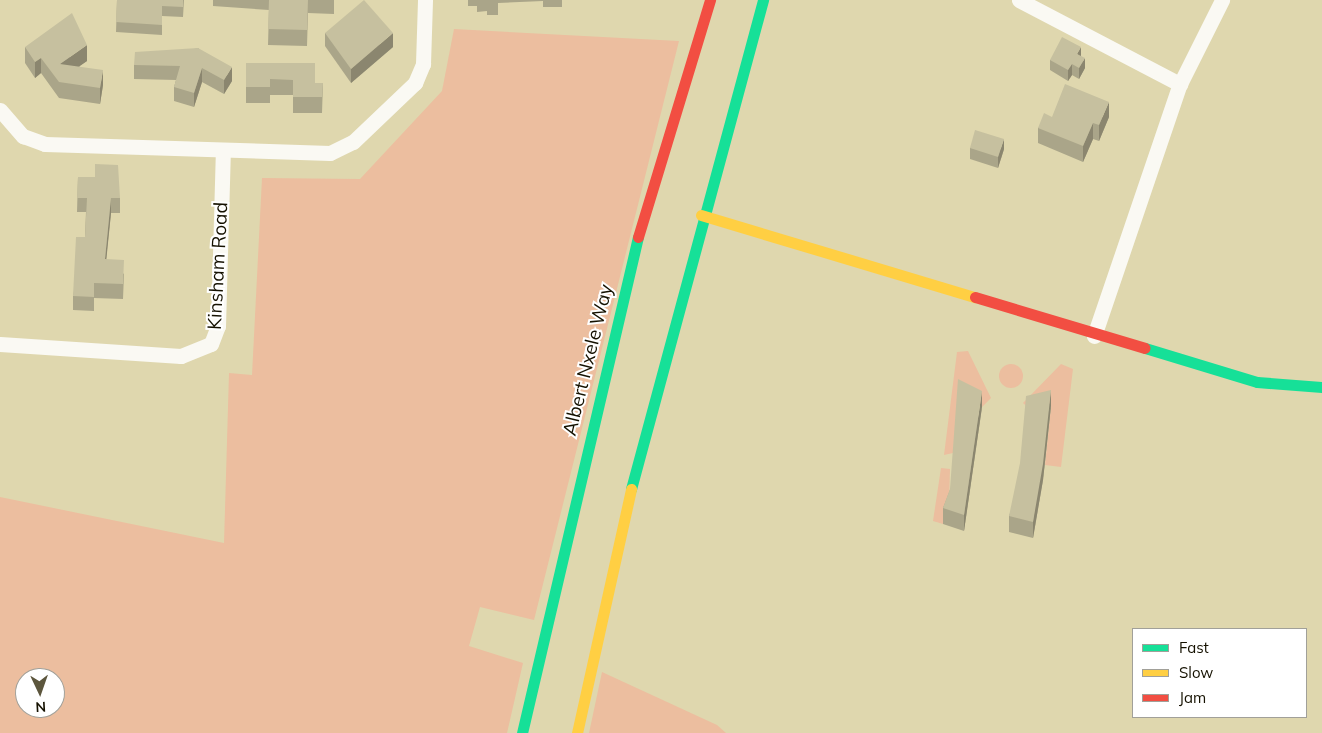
<!DOCTYPE html>
<html>
<head>
<meta charset="utf-8">
<style>
  body { margin:0 }
  #map { position:relative; width:1322px; height:733px; overflow:hidden; background:#dfd7ae; font-family:Mulish,sans-serif }
  div>[style] { position:absolute }
  [style*='--x'] { left:calc(var(--x)*1px); top:calc(var(--y)*1px); width:calc(var(--w)*1px); rotate:calc(var(--a)*1deg) }
  .green>* { inset:0; background:#ecbe9f }
  .round { border-radius:50% }
  .street>* { height:15px; margin:-7.5px; padding:0 7.5px; transform-origin:7.5px; border-radius:7.5px; background:#faf9f3 }
  .fast>* { height:11px; margin:-5.5px; padding:0 5.5px; transform-origin:5.5px; border-radius:5.5px; background:#16e098 }
  .slow>* { height:11px; margin:-5.5px; padding:0 5.5px; transform-origin:5.5px; border-radius:5.5px; background:#ffcf43 }
  .jam>* { height:11px; margin:-5.5px; padding:0 5.5px; transform-origin:5.5px; border-radius:5.5px; background:#f24e42 }
  .wall>* { inset:0; background:#aaa589 }
  .shaded-wall>* { inset:0; background:#8b866f }
  .building>* { inset:0; background:#c6c09f }
  span { translate:-50% -50%; white-space:nowrap; text-align:center; line-height:1.15; -webkit-text-stroke:4px #fff; paint-order:stroke }
  .street-label { font-size:19px; color:#151100 }
  .legend { position:absolute; left:1132px; top:628px; width:175px; height:90px; box-sizing:border-box; background:#fff; border:1px solid #a1a099; margin:0; padding:6px 9px; list-style:none; font-size:15px; color:#151100 }
  .legend li { display:flex; align-items:center; gap:10px; height:25px }
  .legend b { width:25px; border:1px solid #a1a099 }
  .north { position:absolute; left:15px; top:668px; width:50px; height:50px; box-sizing:border-box; background:#fff; border:1px solid #a1a099; border-radius:50%; rotate:177deg; font-size:14px; font-weight:700; line-height:20px; text-align:center; color:#151100 }
  .north::after { content:''; display:block; margin:auto; width:18px; height:22px; background:#5c563d; clip-path:polygon(50% 0,100% 100%,50% 72%,0 100%) }
</style>
</head>
<body>
<div id="map">
  <div class="green">
    <i style="clip-path:polygon(evenodd,454px 29px,679px 41px,534px 620px,480px 607px,469px 646px,523px 663px,507px 733px,0 733px,0 497px,224px 543px,229px 373px,252px 375px,262px 178px,360px 179px,442px 91px,454px 29px,25px 678px,55px 678px,55px 708px,25px 708px,25px 678px)"></i>
    <i style="clip-path:polygon(968px 351px,991px 398px,982px 407px,959px 395px,953px 453px,944px 455px,957px 352px)"></i>
    <i style="clip-path:polygon(1061px 364px,1073px 369px,1061px 467px,1045px 465px,1051px 406px,1032px 411px,1023px 403px)"></i>
    <i class="round" style="left:999px;top:364px;width:24px;height:24px"></i>
    <i style="clip-path:polygon(941px 468px,950px 469px,949px 505px,943px 524px,933px 521px)"></i>
    <i style="clip-path:polygon(602px 672px,717px 725px,726px 733px,589px 733px)"></i>
  </div>
  <div class="street">
    <i style="--x:1019;--y:0;--w:182;--a:27.6"></i>
    <i style="--x:0;--y:110;--w:35;--a:49"></i>
    <i style="--x:23;--y:136;--w:23;--a:20"></i>
    <i style="--x:45;--y:144;--w:285;--a:1.8"></i>
    <i style="--x:330;--y:153;--w:25;--a:-26"></i>
    <i style="--x:353;--y:142;--w:86;--a:-43.6"></i>
    <i style="--x:415;--y:83;--w:21;--a:-67"></i>
    <i style="--x:423;--y:64;--w:64;--a:-88.2"></i>
    <i style="--x:1094;--y:336;--w:266;--a:-71.2"></i>
    <i style="--x:1180;--y:84;--w:94;--a:-63.4"></i>
    <i style="--x:0;--y:344;--w:181;--a:3.8"></i>
    <i style="--x:181;--y:356;--w:32;--a:-22"></i>
    <i style="--x:211;--y:344;--w:19;--a:-69"></i>
    <i style="--x:218;--y:326;--w:174;--a:-88.4"></i>
  </div>
  <div class="fast">
    <i style="--x:1145;--y:348;--w:117;--a:16.9"></i>
    <i style="--x:1257;--y:382;--w:65;--a:4.4"></i>
    <i style="--x:631;--y:489;--w:507;--a:-74.89"></i>
    <i style="--x:522;--y:733;--w:509;--a:-76.84"></i>
  </div>
  <div class="slow">
    <i style="--x:701;--y:215;--w:286;--a:16.7"></i>
    <i style="--x:577;--y:733;--w:250;--a:-77.5"></i>
  </div>
  <div class="jam">
    <i style="--x:638;--y:237;--w:248;--a:-73.1"></i>
    <i style="--x:975;--y:297;--w:177;--a:16.7"></i>
  </div>
  <div class="wall">
    <i style="clip-path:polygon(117px 0,184px 0,183px 17px,162px 16px,162px 35px,116px 32px)"></i>
    <i style="clip-path:polygon(213px 0,334px 0,334px 14px,308px 13px,307px 46px,268px 45px,269px 10px,213px 6px)"></i>
    <i style="clip-path:polygon(468px 0,562px 0,562px 7px,543px 7px,543px 1px,498px 3px,498px 15px,487px 15px,487px 11px,477px 12px,477px 6px,468px 6px)"></i>
    <i style="clip-path:polygon(325px 33px,393px 47px,351px 83px,325px 46px)"></i>
    <i style="clip-path:polygon(25px 47px,87px 61px,79px 66px,103px 85px,100px 104px,59px 98px,41px 73px,35px 78px,25px 63px)"></i>
    <i style="clip-path:polygon(198px 48px,232px 81px,224px 94px,202px 82px,194px 107px,174px 101px,174px 87px,176px 80px,134px 79px,134px 65px)"></i>
    <i style="clip-path:polygon(1081px 56px,1085px 68px,1079px 79px,1072px 75px,1068px 81px,1050px 70px,1050px 60px)"></i>
    <i style="clip-path:polygon(246px 63px,315px 83px,323px 83px,322px 113px,293px 113px,293px 95px,270px 95px,270px 103px,246px 103px)"></i>
    <i style="clip-path:polygon(1052px 117px,1109px 117px,1099px 141px,1093px 139px,1083px 162px,1038px 143px,1038px 128px)"></i>
    <i style="clip-path:polygon(970px 148px,1004px 149px,998px 168px,970px 159px)"></i>
    <i style="clip-path:polygon(78px 177px,120px 198px,120px 213px,111px 213px,106px 259px,124px 274px,123px 299px,94px 298px,94px 311px,73px 310px,73px 296px,85px 237px,86px 212px,77px 212px)"></i>
    <i style="clip-path:polygon(1051px 406px,1043px 480px,1033px 538px,1009px 532px,1009px 516px)"></i>
    <i style="clip-path:polygon(982px 407px,964px 531px,943px 524px,943px 508px)"></i>
  </div>
  <div class="shaded-wall">
    <i style="clip-path:polygon(393px 33px,393px 47px,351px 83px,351px 69px)"></i>
    <i style="clip-path:polygon(87px 45px,87px 61px,60px 80px,60px 64px)"></i>
    <i style="clip-path:polygon(1081px 47px,1081px 58px,1077px 54px)"></i>
    <i style="clip-path:polygon(41px 58px,41px 73px,35px 78px,35px 62px)"></i>
    <i style="clip-path:polygon(1085px 58px,1085px 68px,1079px 79px,1079px 68px)"></i>
    <i style="clip-path:polygon(1072px 64px,1072px 75px,1068px 81px,1068px 70px)"></i>
    <i style="clip-path:polygon(232px 67px,232px 81px,224px 94px,224px 80px)"></i>
    <i style="clip-path:polygon(202px 68px,202px 82px,194px 107px,194px 93px)"></i>
    <i style="clip-path:polygon(103px 70px,103px 85px,100px 104px,100px 88px)"></i>
    <i style="clip-path:polygon(1109px 102px,1109px 117px,1099px 141px,1099px 125px)"></i>
    <i style="clip-path:polygon(1093px 123px,1093px 139px,1083px 162px,1083px 146px)"></i>
    <i style="clip-path:polygon(1004px 139px,1004px 149px,998px 168px,998px 157px)"></i>
    <i style="clip-path:polygon(111px 198px,111px 213px,105px 273px,105px 259px)"></i>
    <i style="clip-path:polygon(1051px 390px,1051px 406px,1043px 480px,1033px 538px,1033px 522px)"></i>
    <i style="clip-path:polygon(982px 391px,982px 407px,964px 531px,964px 515px)"></i>
  </div>
  <div class="building">
    <i style="clip-path:polygon(117px 0,183px 0,183px 7px,162px 6px,162px 25px,116px 22px)"></i>
    <i style="clip-path:polygon(269px 0,308px 0,307px 30px,268px 29px)"></i>
    <i style="clip-path:polygon(364px 0,393px 33px,351px 69px,325px 33px)"></i>
    <i style="clip-path:polygon(72px 13px,87px 45px,60px 64px,103px 70px,100px 88px,59px 82px,41px 58px,35px 62px,25px 47px)"></i>
    <i style="clip-path:polygon(1062px 37px,1081px 47px,1077px 54px,1085px 58px,1079px 68px,1072px 64px,1068px 70px,1050px 60px)"></i>
    <i style="clip-path:polygon(198px 48px,232px 67px,224px 80px,202px 68px,194px 93px,174px 87px,180px 66px,134px 65px,135px 52px)"></i>
    <i style="clip-path:polygon(246px 63px,315px 63px,315px 83px,323px 83px,322px 97px,293px 97px,293px 80px,270px 79px,270px 87px,246px 87px)"></i>
    <i style="clip-path:polygon(1065px 84px,1109px 102px,1099px 125px,1093px 123px,1083px 146px,1038px 128px,1044px 113px,1052px 117px)"></i>
    <i style="clip-path:polygon(975px 130px,1004px 139px,998px 157px,970px 148px)"></i>
    <i style="clip-path:polygon(95px 164px,118px 165px,120px 198px,111px 198px,105px 259px,124px 260px,123px 284px,94px 283px,94px 297px,73px 296px,76px 237px,85px 237px,87px 198px,77px 198px,78px 177px,95px 177px)"></i>
    <i style="clip-path:polygon(958px 379px,982px 391px,964px 515px,943px 508px,950px 489px)"></i>
    <i style="clip-path:polygon(1051px 390px,1043px 464px,1033px 522px,1009px 516px,1020px 463px,1026px 396px)"></i>
  </div>
  <div class="street-label">
    <span style="left:218px;top:266px;rotate:-87deg">Kinsham Road</span>
    <span style="left:588px;top:360px;rotate:-76deg">Albert Nxele Way</span>
  </div>
  <ul class="legend">
  <li><b style="height:6px;background:#16e098"></b>Fast</li>
  <li><b style="height:6px;background:#ffcf43"></b>Slow</li>
  <li><b style="height:6px;background:#f24e42"></b>Jam</li>
  </ul>
  <div class="north">N</div>
</div>
</body>
</html>
